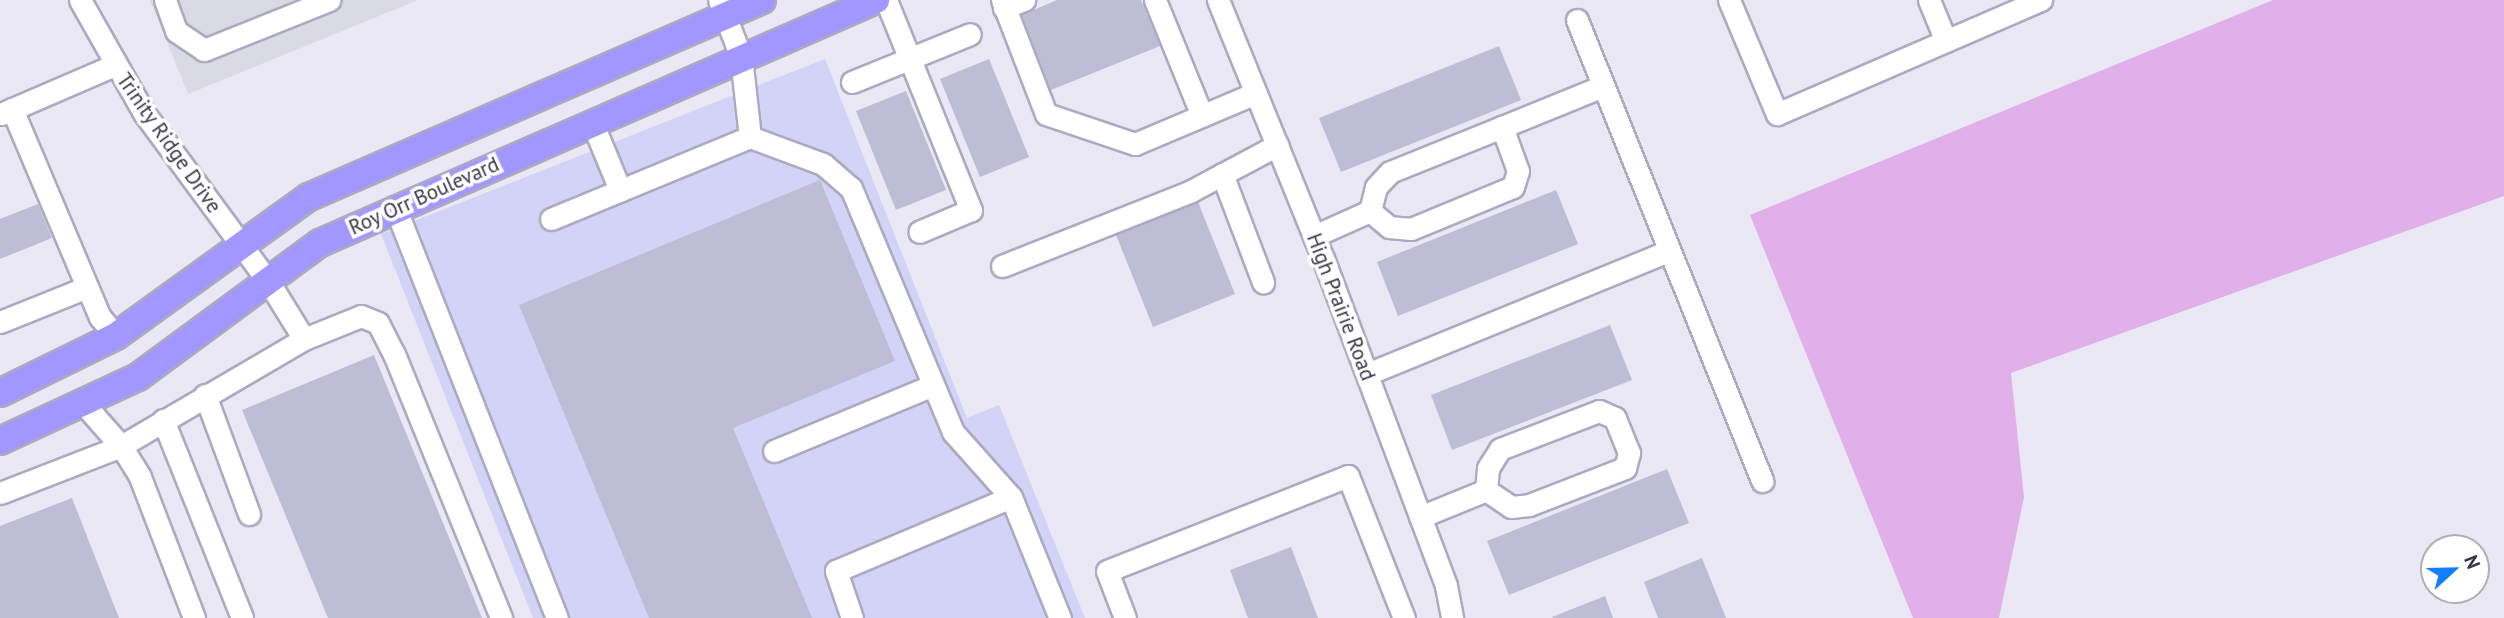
<!DOCTYPE html>
<html>
<head>
<meta charset="utf-8">
<style>
  body { margin:0 }
  #map { position:relative; width:2504px; height:618px; overflow:hidden; background:#e9e8f4; font-family:"PT Sans",sans-serif }
  div>[style] { position:absolute }
  [style*='--x'] { left:calc(var(--x)*1px); top:calc(var(--y)*1px); width:calc(var(--w)*1px); rotate:calc(var(--a)*1deg) }
  .commercial>* { inset:0; background:#d2d3f7 }
  .industrial>* { inset:0; background:#d9dae4 }
  .green>* { inset:0; background:#e1afea }
  .building>* { inset:0; background:#bdbdd6 }
  .roads { filter:drop-shadow(2px 0 #abaac0) drop-shadow(-2px 0 #abaac0) drop-shadow(0 2px #abaac0) drop-shadow(0 -2px #abaac0) }
  .minor>* { height:21px; margin:-10.5px; padding:0 10.5px; transform-origin:10.5px; border-radius:10.5px; background:#fff }
  .major>* { height:26px; margin:-13px; padding:0 13px; transform-origin:13px; border-radius:13px; background:#a296ff }
  span { translate:-50% -50%; white-space:nowrap; text-align:center; line-height:1.15; -webkit-text-stroke:7px #fff; paint-order:stroke }
  .street-label { font-size:21px; color:#363648 }
  .north { position:absolute; left:2420px; top:534px; width:70px; height:70px; box-sizing:border-box; background:#fff; border:2px solid #afafb6; border-radius:50%; rotate:68deg; font-size:19px; font-weight:700; line-height:28px; text-align:center; color:#363648 }
  .north::after { content:''; display:block; margin:auto; width:24px; height:32px; background:#147eff; clip-path:polygon(50% 0,100% 100%,50% 72%,0 100%) }
</style>
</head>
<body>
<div id="map">
  <div class="commercial">
    <i style="clip-path:polygon(825px 59px,967px 418px,999px 405px,1085px 618px,533px 618px,381px 234px)"></i>
  </div>
  <div class="industrial">
    <i style="clip-path:polygon(150px 0,418px 0,188px 94px)"></i>
  </div>
  <div class="green">
    <i style="clip-path:polygon(2273px 0,2504px 0,2504px 196px,2011px 373px,2024px 497px,1999px 618px,1913px 618px,1750px 215px)"></i>
  </div>
  <div class="building">
    <i style="clip-path:polygon(1057px 0,1141px 0,1160px 46px,1051px 90px,1022px 15px)"></i>
    <i style="clip-path:polygon(1499px 46px,1521px 100px,1341px 172px,1319px 118px)"></i>
    <i style="clip-path:polygon(989px 59px,1029px 157px,980px 177px,940px 79px)"></i>
    <i style="clip-path:polygon(906px 91px,946px 190px,896px 210px,856px 111px)"></i>
    <i style="clip-path:polygon(820px 180px,895px 361px,733px 428px,812px 618px,649px 618px,519px 305px)"></i>
    <i style="clip-path:polygon(1556px 190px,1578px 244px,1398px 316px,1377px 262px)"></i>
    <i style="clip-path:polygon(1198px 202px,1235px 294px,1153px 327px,1116px 235px)"></i>
    <i style="clip-path:polygon(38px 204px,52px 238px,0 259px,0 219px)"></i>
    <i style="clip-path:polygon(1610px 325px,1632px 380px,1452px 450px,1431px 395px)"></i>
    <i style="clip-path:polygon(374px 355px,482px 618px,328px 618px,242px 410px)"></i>
    <i style="clip-path:polygon(1667px 469px,1689px 523px,1509px 595px,1487px 541px)"></i>
    <i style="clip-path:polygon(72px 498px,119px 618px,0 618px,0 526px)"></i>
    <i style="clip-path:polygon(1291px 547px,1318px 618px,1248px 618px,1230px 570px)"></i>
    <i style="clip-path:polygon(1702px 558px,1726px 618px,1658px 618px,1644px 582px)"></i>
    <i style="clip-path:polygon(1605px 596px,1613px 618px,1553px 618px,1552px 617px)"></i>
  </div>
  <div class="roads">
    <div class="minor">
      <i style="--x:80;--y:0;--w:130;--a:60.5"></i>
      <i style="--x:144;--y:113;--w:209;--a:53.6"></i>
      <i style="--x:268;--y:281;--w:68;--a:58.2"></i>
      <i style="--x:165;--y:0;--w:33;--a:70"></i>
      <i style="--x:176;--y:31;--w:34;--a:34"></i>
      <i style="--x:204;--y:50;--w:135;--a:-21.8"></i>
      <i style="--x:886;--y:0;--w:227;--a:68"></i>
      <i style="--x:971;--y:210;--w:56;--a:157.1"></i>
      <i style="--x:1002;--y:0;--w:122;--a:68.9"></i>
      <i style="--x:1046;--y:114;--w:94;--a:18.6"></i>
      <i style="--x:1135;--y:144;--w:131;--a:-22.9"></i>
      <i style="--x:1155;--y:0;--w:125;--a:67.9"></i>
      <i style="--x:1218;--y:0;--w:279;--a:67.9"></i>
      <i style="--x:1323;--y:258;--w:350;--a:69.4"></i>
      <i style="--x:1446;--y:586;--w:33;--a:79"></i>
      <i style="--x:1729;--y:0;--w:124;--a:67.2"></i>
      <i style="--x:1777;--y:114;--w:288;--a:-23.4"></i>
      <i style="--x:1929;--y:0;--w:44;--a:67.5"></i>
      <i style="--x:1004;--y:8;--w:22;--a:-22"></i>
      <i style="--x:1577;--y:20;--w:497;--a:68.1"></i>
      <i style="--x:852;--y:82;--w:127;--a:-22.1"></i>
      <i style="--x:12;--y:109;--w:226;--a:67.1"></i>
      <i style="--x:100;--y:317;--w:25;--a:50"></i>
      <i style="--x:1;--y:114;--w:124;--a:-23.3"></i>
      <i style="--x:592;--y:122;--w:74;--a:67.6"></i>
      <i style="--x:1502;--y:127;--w:109;--a:-22.1"></i>
      <i style="--x:750;--y:137;--w:78;--a:20.3"></i>
      <i style="--x:823;--y:164;--w:37;--a:41"></i>
      <i style="--x:851;--y:188;--w:264;--a:67.3"></i>
      <i style="--x:953;--y:432;--w:87;--a:48.3"></i>
      <i style="--x:1011;--y:497;--w:131;--a:68"></i>
      <i style="--x:1222;--y:174;--w:116;--a:69.2"></i>
      <i style="--x:395;--y:207;--w:442;--a:68.5"></i>
      <i style="--x:551;--y:219;--w:215;--a:-22.4"></i>
      <i style="--x:750;--y:137;--w:81;--a:-96.4"></i>
      <i style="--x:741;--y:57;--w:61;--a:-111.1"></i>
      <i style="--x:1314;--y:236;--w:61;--a:-24.1"></i>
      <i style="--x:1370;--y:211;--w:25;--a:40"></i>
      <i style="--x:1389;--y:227;--w:22;--a:5"></i>
      <i style="--x:1411;--y:229;--w:110;--a:-22.4"></i>
      <i style="--x:1513;--y:187;--w:17;--a:-73"></i>
      <i style="--x:1518;--y:171;--w:47;--a:-110"></i>
      <i style="--x:1502;--y:127;--w:121;--a:158.1"></i>
      <i style="--x:1390;--y:172;--w:21;--a:133"></i>
      <i style="--x:1376;--y:187;--w:25;--a:104"></i>
      <i style="--x:1002;--y:266;--w:203;--a:-21.6"></i>
      <i style="--x:1191;--y:191;--w:98;--a:-28.1"></i>
      <i style="--x:0;--y:322;--w:94;--a:-21.9"></i>
      <i style="--x:1367;--y:374;--w:326;--a:-22.2"></i>
      <i style="--x:205;--y:395;--w:127;--a:69.7"></i>
      <i style="--x:83;--y:403;--w:57;--a:48.5"></i>
      <i style="--x:121;--y:446;--w:36;--a:58"></i>
      <i style="--x:140;--y:477;--w:151;--a:69"></i>
      <i style="--x:163;--y:420;--w:213;--a:68.2"></i>
      <i style="--x:774;--y:451;--w:172;--a:-22.5"></i>
      <i style="--x:0;--y:493;--w:130;--a:-21.2"></i>
      <i style="--x:121;--y:446;--w:212;--a:-30.3"></i>
      <i style="--x:304;--y:339;--w:61;--a:-22"></i>
      <i style="--x:361;--y:316;--w:18;--a:22"></i>
      <i style="--x:378;--y:323;--w:35;--a:63"></i>
      <i style="--x:394;--y:354;--w:285;--a:67.9"></i>
      <i style="--x:1420;--y:517;--w:71;--a:-22.2"></i>
      <i style="--x:1486;--y:490;--w:30;--a:34"></i>
      <i style="--x:1511;--y:507;--w:18;--a:-6"></i>
      <i style="--x:1529;--y:505;--w:103;--a:-21.1"></i>
      <i style="--x:1625;--y:468;--w:16;--a:-75"></i>
      <i style="--x:1629;--y:453;--w:38;--a:-112"></i>
      <i style="--x:1615;--y:418;--w:17;--a:-156"></i>
      <i style="--x:1599;--y:411;--w:106;--a:159"></i>
      <i style="--x:1500;--y:449;--w:22;--a:122"></i>
      <i style="--x:1488;--y:468;--w:22;--a:95"></i>
      <i style="--x:852;--y:618;--w:50;--a:-108.8"></i>
      <i style="--x:836;--y:571;--w:190;--a:-22.9"></i>
      <i style="--x:1125;--y:618;--w:50;--a:-111"></i>
      <i style="--x:1107;--y:571;--w:259;--a:-21.5"></i>
      <i style="--x:1348;--y:476;--w:153;--a:68.5"></i>
    </div>
    <div class="major">
      <i style="--x:0;--y:393;--w:129;--a:-26.2"></i>
      <i style="--x:116;--y:336;--w:238;--a:-35.8"></i>
      <i style="--x:309;--y:197;--w:494;--a:-23.5"></i>
      <i style="--x:0;--y:441;--w:152;--a:-24.9"></i>
      <i style="--x:138;--y:377;--w:226;--a:-36.4"></i>
      <i style="--x:320;--y:243;--w:607;--a:-23.61"></i>
    </div>
  </div>
  <div class="street-label">
    <span style="left:169px;top:143px;rotate:55deg">Trinity Ridge Drive</span>
    <span style="left:424px;top:196px;rotate:-24deg">Roy Orr Boulevard</span>
    <span style="left:1341px;top:307px;rotate:69deg">High Prairie Road</span>
  </div>
  <div class="north">N</div>
</div>
</body>
</html>
